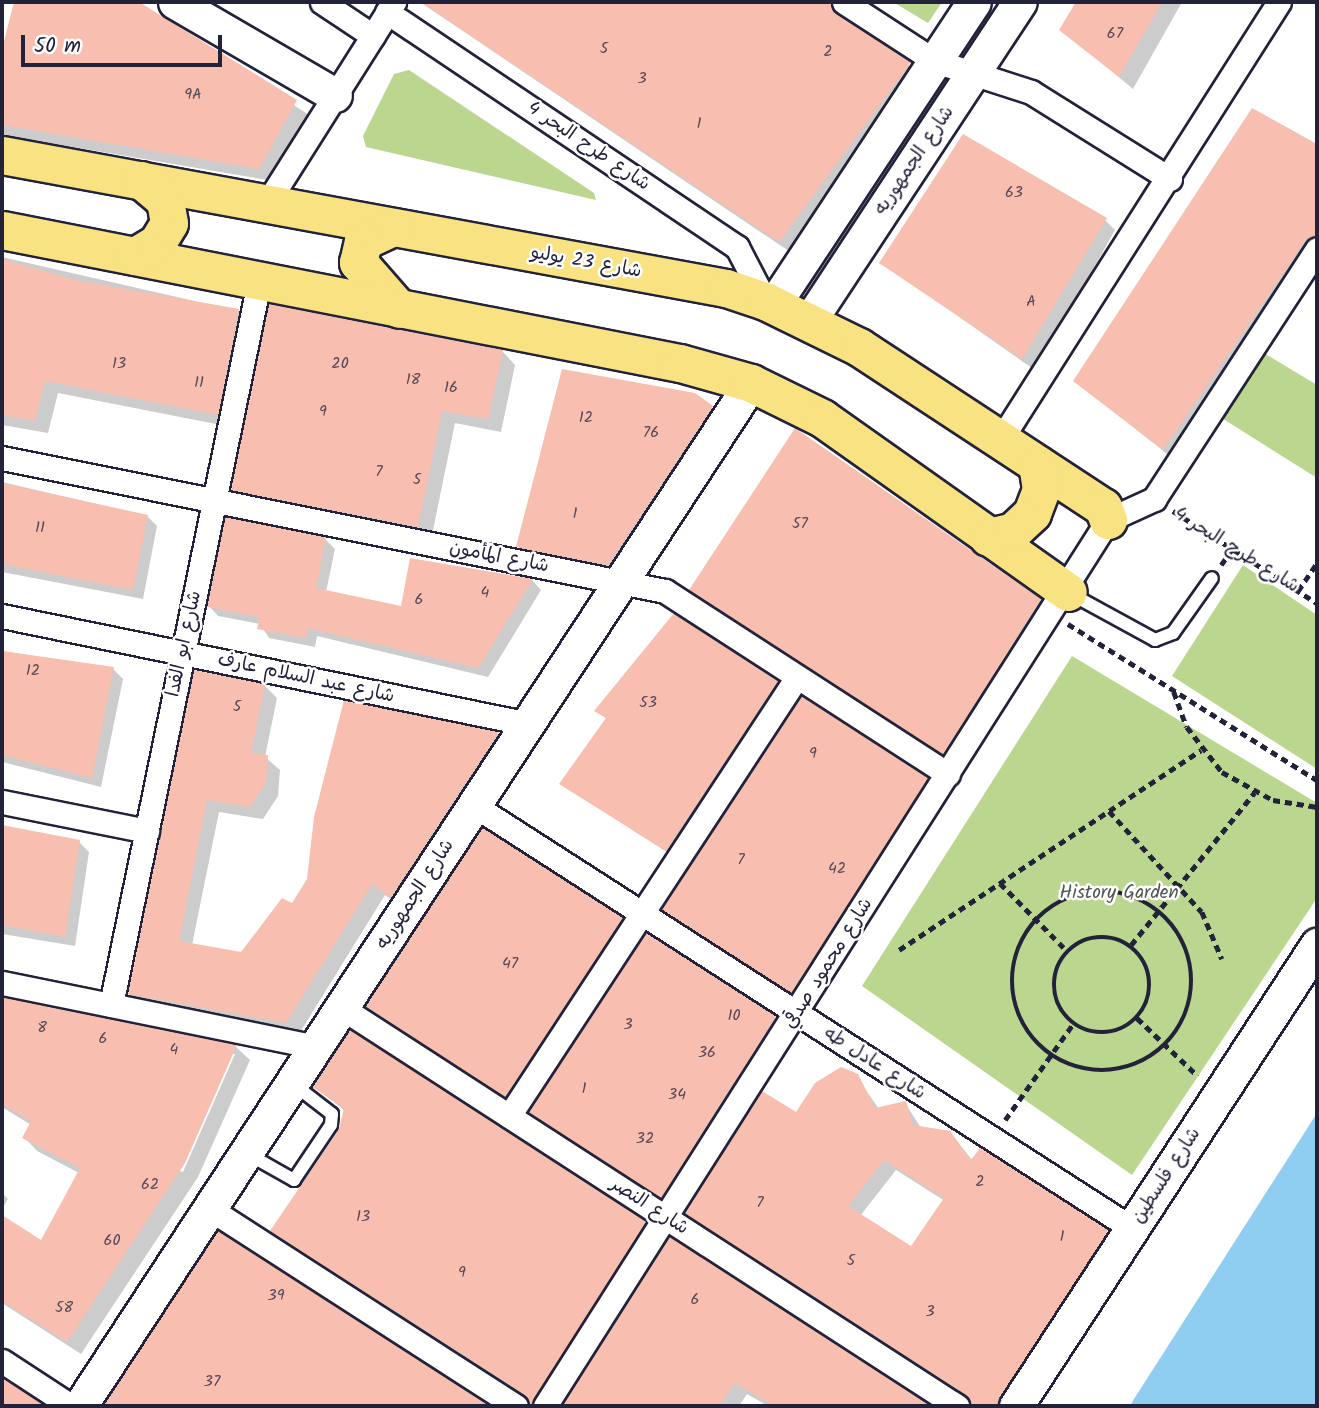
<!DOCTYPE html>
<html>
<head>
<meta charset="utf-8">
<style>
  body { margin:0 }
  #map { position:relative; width:1319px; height:1408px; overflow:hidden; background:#fff; font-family:Kalam,"Playpen Sans Arabic",sans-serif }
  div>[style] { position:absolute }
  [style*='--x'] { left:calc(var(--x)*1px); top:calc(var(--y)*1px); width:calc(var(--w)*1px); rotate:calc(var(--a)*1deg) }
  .green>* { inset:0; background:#bbd68e }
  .water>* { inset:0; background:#90cef1 }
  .shadow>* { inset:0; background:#0003 }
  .building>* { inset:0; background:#f8beaf }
  .path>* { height:4.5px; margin-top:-2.25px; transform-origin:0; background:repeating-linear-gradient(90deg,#22223b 0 7px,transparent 0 12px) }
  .path>.ring { margin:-2.25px; padding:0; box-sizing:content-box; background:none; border:4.5px solid #22223b; border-radius:50% }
  .roads { filter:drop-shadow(2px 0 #22223b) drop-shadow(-2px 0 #22223b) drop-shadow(0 2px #22223b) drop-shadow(0 -2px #22223b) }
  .lane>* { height:12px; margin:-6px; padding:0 6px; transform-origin:6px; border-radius:6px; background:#fff }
  .street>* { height:23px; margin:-11.5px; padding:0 11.5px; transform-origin:11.5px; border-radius:11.5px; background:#fff }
  .secondary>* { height:33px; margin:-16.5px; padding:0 16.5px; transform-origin:16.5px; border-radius:16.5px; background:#fff }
  .primary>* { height:37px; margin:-18.5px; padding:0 18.5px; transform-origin:18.5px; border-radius:18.5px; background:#f8e281 }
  span { translate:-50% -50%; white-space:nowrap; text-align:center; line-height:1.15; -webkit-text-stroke:5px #fff; paint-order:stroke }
  .number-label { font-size:16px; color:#584958 }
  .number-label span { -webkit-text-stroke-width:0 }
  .street-label { font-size:19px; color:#22223b }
  .park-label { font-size:19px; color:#505854 }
  .frame { position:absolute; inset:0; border:4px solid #22223b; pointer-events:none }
  .scale { position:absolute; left:21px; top:35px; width:201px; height:32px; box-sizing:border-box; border:4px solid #22223b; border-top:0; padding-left:9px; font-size:21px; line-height:24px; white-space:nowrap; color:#22223b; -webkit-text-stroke:5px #fff; paint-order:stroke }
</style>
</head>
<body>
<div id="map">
  <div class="green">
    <i style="clip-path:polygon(893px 2px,942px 2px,928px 23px)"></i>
    <i style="clip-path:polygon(409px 70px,594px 193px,596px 200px,366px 147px,363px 136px,394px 74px)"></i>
    <i style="clip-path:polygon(1262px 352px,1317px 385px,1317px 478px,1217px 415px)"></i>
    <i style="clip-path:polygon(1243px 565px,1317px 615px,1317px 769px,1172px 676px)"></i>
    <i style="clip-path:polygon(1072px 656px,1317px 803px,1317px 898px,1132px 1175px,862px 986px)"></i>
  </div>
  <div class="water">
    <i style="clip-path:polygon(1317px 1113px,1317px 1406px,1130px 1406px,1134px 1399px)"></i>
  </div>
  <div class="shadow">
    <i style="clip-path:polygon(16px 2px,135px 2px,309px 115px,273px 181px,2px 135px,2px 56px)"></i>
    <i style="clip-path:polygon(420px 2px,828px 2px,923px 77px,793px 254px)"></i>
    <i style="clip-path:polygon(1078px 2px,1182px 2px,1133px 89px,1061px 29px)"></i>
    <i style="clip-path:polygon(1253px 111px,1317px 146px,1317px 256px,1177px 462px,1076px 381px)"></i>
    <i style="clip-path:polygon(1102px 217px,1115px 230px,1036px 371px,881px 262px)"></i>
    <i style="clip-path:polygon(2px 257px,238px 311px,252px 324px,231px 427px,58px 393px,48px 433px,2px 425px)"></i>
    <i style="clip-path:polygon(502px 351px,515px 365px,501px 432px,455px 423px,431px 540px,246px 502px,233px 489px)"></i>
    <i style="clip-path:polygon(712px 407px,725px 420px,622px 578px,531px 560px,518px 546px)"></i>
    <i style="clip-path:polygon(2px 482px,147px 516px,157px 526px,143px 599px,2px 572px)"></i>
    <i style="clip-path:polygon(325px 539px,335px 549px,326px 592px,402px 608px,532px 580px,541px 590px,488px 677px,317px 636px,315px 647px,269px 638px,260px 624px,218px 616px,209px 606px)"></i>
    <i style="clip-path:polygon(691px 590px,1040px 600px,1050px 610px,953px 762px)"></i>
    <i style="clip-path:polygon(2px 651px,113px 669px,123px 679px,101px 787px,2px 762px)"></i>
    <i style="clip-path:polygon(195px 672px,265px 686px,277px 698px,265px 757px,280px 770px,278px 796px,263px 819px,219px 812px,192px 945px,242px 954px,292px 906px,309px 879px,346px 703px,498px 734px,510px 746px,403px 909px,385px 895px,299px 1034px,142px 1006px,129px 994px)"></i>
    <i style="clip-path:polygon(777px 682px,783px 688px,673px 856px,561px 784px,607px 719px,596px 711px)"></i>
    <i style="clip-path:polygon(927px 779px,933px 785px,798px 998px,664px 909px)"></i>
    <i style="clip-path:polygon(2px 827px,79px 842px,89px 852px,75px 946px,2px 934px)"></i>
    <i style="clip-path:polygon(621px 919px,635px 932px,519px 1109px,367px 1006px)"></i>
    <i style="clip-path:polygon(evenodd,2px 999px,236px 1047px,250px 1060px,198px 1177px,81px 1354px,2px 1303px,2px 1217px,42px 1243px,79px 1173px,37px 1151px,24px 1137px,31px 1125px,2px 1107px,2px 999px,231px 1054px,235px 1054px,183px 1172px,180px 1171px,231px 1054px)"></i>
    <i style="clip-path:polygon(775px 1018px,788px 1031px,675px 1210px,531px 1112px)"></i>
    <i style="clip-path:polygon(evenodd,853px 1072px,879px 1109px,905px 1103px,921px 1128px,950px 1133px,973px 1161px,1119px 1243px,1012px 1406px,969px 1406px,967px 1398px,687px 1213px,797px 1114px,829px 1074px,853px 1072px,896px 1170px,945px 1201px,911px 1248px,860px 1216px,896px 1170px)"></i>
    <i style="clip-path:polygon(315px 1087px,645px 1223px,656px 1234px,547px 1406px,528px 1406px,526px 1398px,273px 1231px,340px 1131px,345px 1111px)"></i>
    <i style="clip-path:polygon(2px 1193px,8px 1199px,2px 1209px)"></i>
    <i style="clip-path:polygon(218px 1233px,487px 1406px,105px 1406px)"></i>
    <i style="clip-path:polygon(670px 1239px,928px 1406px,768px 1406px,747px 1394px,739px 1406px,564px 1406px)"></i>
  </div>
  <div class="building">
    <i style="clip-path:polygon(14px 2px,139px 2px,297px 100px,259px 169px,2px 125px,2px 49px)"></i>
    <i style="clip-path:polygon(420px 2px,830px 2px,836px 14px,911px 62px,779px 242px)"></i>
    <i style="clip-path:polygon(1076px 2px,1162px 2px,1119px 77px,1059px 30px)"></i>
    <i style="clip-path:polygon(1252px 108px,1317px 144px,1317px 235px,1305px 241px,1163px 450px,1073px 381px)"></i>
    <i style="clip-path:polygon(963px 134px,1107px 218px,1022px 359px,879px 263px)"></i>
    <i style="clip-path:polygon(2px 259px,75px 280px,239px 309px,218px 415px,45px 381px,35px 421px,2px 415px)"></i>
    <i style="clip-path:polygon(269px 304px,503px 350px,488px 419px,442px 411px,418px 527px,231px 490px)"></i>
    <i style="clip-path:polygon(562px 369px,695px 393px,713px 406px,608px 565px,516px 547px)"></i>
    <i style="clip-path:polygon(795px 428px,1041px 599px,943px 754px,689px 590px)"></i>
    <i style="clip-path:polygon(2px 483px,148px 515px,133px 590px,2px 564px)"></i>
    <i style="clip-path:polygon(225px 517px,326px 537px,316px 588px,401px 606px,410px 558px,533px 579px,478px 668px,308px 628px,306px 638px,257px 629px,260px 617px,207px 607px)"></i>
    <i style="clip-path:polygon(674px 613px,778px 681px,666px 851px,559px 784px,606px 718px,594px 711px)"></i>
    <i style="clip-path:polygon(2px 651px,114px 667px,92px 778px,2px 755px)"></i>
    <i style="clip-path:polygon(194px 670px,265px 684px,251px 753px,268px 755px,266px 783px,250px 807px,207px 800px,179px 941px,241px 952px,282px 898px,292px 903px,307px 879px,314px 817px,344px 700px,499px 732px,390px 898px,372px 884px,286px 1023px,128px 994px)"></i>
    <i style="clip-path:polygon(801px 696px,928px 778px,791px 993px,661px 909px)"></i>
    <i style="clip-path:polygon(2px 825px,80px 840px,65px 937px,2px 925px)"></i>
    <i style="clip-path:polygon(482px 827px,623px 917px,505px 1097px,365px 1006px)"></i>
    <i style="clip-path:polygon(646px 933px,776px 1016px,661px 1198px,528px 1112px)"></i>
    <i style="clip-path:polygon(2px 997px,237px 1045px,185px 1163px,67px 1342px,2px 1301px,2px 1215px,41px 1240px,80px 1168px,22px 1138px,31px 1121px,2px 1104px)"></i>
    <i style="clip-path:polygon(350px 1030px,646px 1221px,531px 1406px,524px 1394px,270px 1231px,339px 1129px,344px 1108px,312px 1087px)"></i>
    <i style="clip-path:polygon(evenodd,841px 1067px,858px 1074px,875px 1108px,906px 1101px,913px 1125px,950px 1131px,971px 1160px,980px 1148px,1108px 1230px,997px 1406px,971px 1406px,965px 1394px,684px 1213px,762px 1091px,796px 1112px,815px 1083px,841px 1067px,884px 1160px,944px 1198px,911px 1246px,848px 1206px,884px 1160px)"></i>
    <i style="clip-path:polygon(218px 1231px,491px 1406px,103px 1406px)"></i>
    <i style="clip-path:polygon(669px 1236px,932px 1406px,774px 1406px,735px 1383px,720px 1406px,561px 1406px)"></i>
    <i style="clip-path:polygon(2px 1379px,13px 1385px,46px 1406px,2px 1406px)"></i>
  </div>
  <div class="path">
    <i style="--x:1173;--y:511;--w:171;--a:32.6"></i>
    <i style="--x:1221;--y:565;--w:19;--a:-55"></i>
    <i style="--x:1298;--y:591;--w:34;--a:-56"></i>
    <i style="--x:1068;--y:624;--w:294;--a:32.1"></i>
    <i style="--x:1174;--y:692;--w:37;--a:70"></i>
    <i style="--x:1187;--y:727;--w:57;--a:52.1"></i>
    <i style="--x:1222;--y:772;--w:58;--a:28.8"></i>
    <i style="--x:1273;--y:800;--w:45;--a:9"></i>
    <i style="--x:1109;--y:811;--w:137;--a:47.4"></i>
    <i style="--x:1202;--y:912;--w:51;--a:66.9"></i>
    <i style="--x:1000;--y:883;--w:95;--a:45.4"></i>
    <i class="ring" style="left:1012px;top:891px;width:175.5px;height:175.5px"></i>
    <i class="ring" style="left:1054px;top:937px;width:91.5px;height:91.5px"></i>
    <i style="--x:1131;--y:945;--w:196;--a:-51"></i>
    <i style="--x:899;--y:950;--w:362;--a:-33.5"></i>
    <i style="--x:1137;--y:1018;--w:84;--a:43.6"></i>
    <i style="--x:1005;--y:1120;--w:118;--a:-54.7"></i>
  </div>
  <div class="roads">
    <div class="lane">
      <i style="--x:1071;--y:594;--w:96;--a:28.7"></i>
      <i style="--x:1155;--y:640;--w:19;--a:-21"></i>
      <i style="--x:1173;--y:633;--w:67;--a:-54.7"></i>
      <i style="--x:248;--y:1154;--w:53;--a:29.5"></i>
      <i style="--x:294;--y:1180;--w:66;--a:-56.1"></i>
      <i style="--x:331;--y:1125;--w:11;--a:-85"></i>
      <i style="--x:332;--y:1114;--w:49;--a:-142.4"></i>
    </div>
    <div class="street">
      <i style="--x:322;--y:2;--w:61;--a:33.7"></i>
      <i style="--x:844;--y:2;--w:108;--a:33"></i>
      <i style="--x:935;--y:61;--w:101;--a:17.9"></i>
      <i style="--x:1031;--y:92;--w:164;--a:32"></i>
      <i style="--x:387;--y:12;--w:422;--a:33.9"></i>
      <i style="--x:737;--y:247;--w:61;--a:62.6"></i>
      <i style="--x:267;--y:203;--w:238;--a:-57.7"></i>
      <i style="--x:1001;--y:439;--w:518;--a:-57.54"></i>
      <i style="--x:2;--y:458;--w:676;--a:11.34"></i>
      <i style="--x:665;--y:591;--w:337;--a:32.9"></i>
      <i style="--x:2;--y:616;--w:538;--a:11.58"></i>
      <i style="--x:2;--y:802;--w:148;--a:11.3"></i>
      <i style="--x:475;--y:806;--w:782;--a:32.74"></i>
      <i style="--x:2;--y:983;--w:321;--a:11.5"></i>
      <i style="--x:111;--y:1005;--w:738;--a:-78.43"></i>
      <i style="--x:342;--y:1008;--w:733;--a:32.91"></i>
      <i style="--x:509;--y:1116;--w:525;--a:-56.73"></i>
      <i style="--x:210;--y:1209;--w:364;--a:32.8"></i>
      <i style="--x:2;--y:1361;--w:82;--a:33.1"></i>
      <i style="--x:545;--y:1406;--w:1050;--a:-57.57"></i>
      <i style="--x:1108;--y:520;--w:51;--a:-24.5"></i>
      <i style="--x:1154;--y:499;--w:298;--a:-56.9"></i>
    </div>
    <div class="secondary">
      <i style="--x:175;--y:2;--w:185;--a:30.2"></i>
      <i style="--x:774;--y:304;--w:362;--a:-56.5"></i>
      <i style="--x:810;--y:320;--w:381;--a:-56.6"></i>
      <i style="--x:80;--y:1406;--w:1223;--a:-56.74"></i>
      <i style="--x:1016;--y:1406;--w:551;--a:-56.86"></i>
    </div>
    <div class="primary">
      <i style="--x:2;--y:155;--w:736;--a:10.41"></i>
      <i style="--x:726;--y:288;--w:41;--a:18.4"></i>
      <i style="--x:765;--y:301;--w:105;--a:26.1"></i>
      <i style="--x:859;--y:347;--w:292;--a:33.3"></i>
      <i style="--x:1103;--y:507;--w:14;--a:69"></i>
      <i style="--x:393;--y:227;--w:33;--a:155"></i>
      <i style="--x:363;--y:241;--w:22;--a:103"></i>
      <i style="--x:358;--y:262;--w:62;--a:48.9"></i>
      <i style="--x:2;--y:230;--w:691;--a:11.1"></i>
      <i style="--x:680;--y:363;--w:74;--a:15.7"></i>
      <i style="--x:751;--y:383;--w:79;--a:26.2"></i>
      <i style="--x:822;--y:418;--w:301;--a:35.3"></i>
      <i style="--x:135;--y:256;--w:26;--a:-31"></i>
      <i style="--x:157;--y:243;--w:23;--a:-59"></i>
      <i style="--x:169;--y:223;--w:23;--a:-100"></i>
      <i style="--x:165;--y:200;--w:31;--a:-140"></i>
      <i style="--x:988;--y:537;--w:26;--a:-13"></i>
      <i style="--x:1013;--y:531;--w:26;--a:-43"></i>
      <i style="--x:1032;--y:513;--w:26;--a:-69"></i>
      <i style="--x:1041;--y:489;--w:25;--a:-99"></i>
    </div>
  </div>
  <div class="number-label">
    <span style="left:1115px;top:34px">67</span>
    <span style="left:604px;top:49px">5</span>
    <span style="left:828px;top:52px">2</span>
    <span style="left:642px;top:79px">3</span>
    <span style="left:193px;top:95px">9A</span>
    <span style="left:699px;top:124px">1</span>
    <span style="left:1014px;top:193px">63</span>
    <span style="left:1031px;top:302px">A</span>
    <span style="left:119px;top:364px">13</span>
    <span style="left:340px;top:364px">20</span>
    <span style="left:413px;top:380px">18</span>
    <span style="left:199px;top:383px">11</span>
    <span style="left:451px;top:388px">16</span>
    <span style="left:323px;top:412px">9</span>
    <span style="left:586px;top:418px">12</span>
    <span style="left:651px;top:433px">76</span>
    <span style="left:379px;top:472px">7</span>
    <span style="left:417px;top:480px">5</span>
    <span style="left:575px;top:514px">1</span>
    <span style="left:800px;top:524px">57</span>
    <span style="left:40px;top:528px">11</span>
    <span style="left:485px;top:593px">4</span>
    <span style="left:419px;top:600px">6</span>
    <span style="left:33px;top:671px">12</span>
    <span style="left:648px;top:703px">53</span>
    <span style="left:237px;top:707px">5</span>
    <span style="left:813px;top:754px">9</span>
    <span style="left:741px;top:860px">7</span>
    <span style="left:837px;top:869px">42</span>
    <span style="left:510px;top:964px">47</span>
    <span style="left:734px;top:1016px">10</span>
    <span style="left:628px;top:1025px">3</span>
    <span style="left:42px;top:1028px">8</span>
    <span style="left:103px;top:1039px">6</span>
    <span style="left:174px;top:1050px">4</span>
    <span style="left:707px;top:1053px">36</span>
    <span style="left:584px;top:1089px">1</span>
    <span style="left:677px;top:1095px">34</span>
    <span style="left:645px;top:1139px">32</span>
    <span style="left:980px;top:1182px">2</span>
    <span style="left:150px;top:1185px">62</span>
    <span style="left:760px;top:1203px">7</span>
    <span style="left:363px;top:1217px">13</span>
    <span style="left:1062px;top:1237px">1</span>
    <span style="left:112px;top:1241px">60</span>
    <span style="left:851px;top:1261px">5</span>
    <span style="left:462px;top:1273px">9</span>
    <span style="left:276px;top:1296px">39</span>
    <span style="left:695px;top:1300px">6</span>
    <span style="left:64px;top:1308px">58</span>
    <span style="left:930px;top:1312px">3</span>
    <span style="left:212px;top:1382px">37</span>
  </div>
  <div class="street-label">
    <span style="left:588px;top:147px;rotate:34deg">شارع طرح البحر 4</span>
    <span style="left:915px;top:161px;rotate:-56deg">شارع الجمهوريه</span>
    <span style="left:586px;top:263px;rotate:10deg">شارع 23 يوليو</span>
    <span style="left:1236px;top:551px;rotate:32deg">شارع طرح البحر 4</span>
    <span style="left:499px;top:558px;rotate:11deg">شارع المأمون</span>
    <span style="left:185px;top:644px;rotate:-78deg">شارع ابو الفدا</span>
    <span style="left:306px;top:679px;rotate:12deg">شارع عبد السلام عارف</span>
    <span style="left:416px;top:895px;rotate:-57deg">شارع الجمهوريه</span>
    <span style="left:829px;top:964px;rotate:-58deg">شارع محمود صدقي</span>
    <span style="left:874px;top:1064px;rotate:33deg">شارع عادل طه</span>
    <span style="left:1167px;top:1176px;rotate:-57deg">شارع فلسطين</span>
    <span style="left:649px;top:1207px;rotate:33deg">شارع النصر</span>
  </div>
  <div class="park-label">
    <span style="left:1119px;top:894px">History Garden</span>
  </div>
  <div class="frame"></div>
  <div class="scale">50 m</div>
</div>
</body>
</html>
